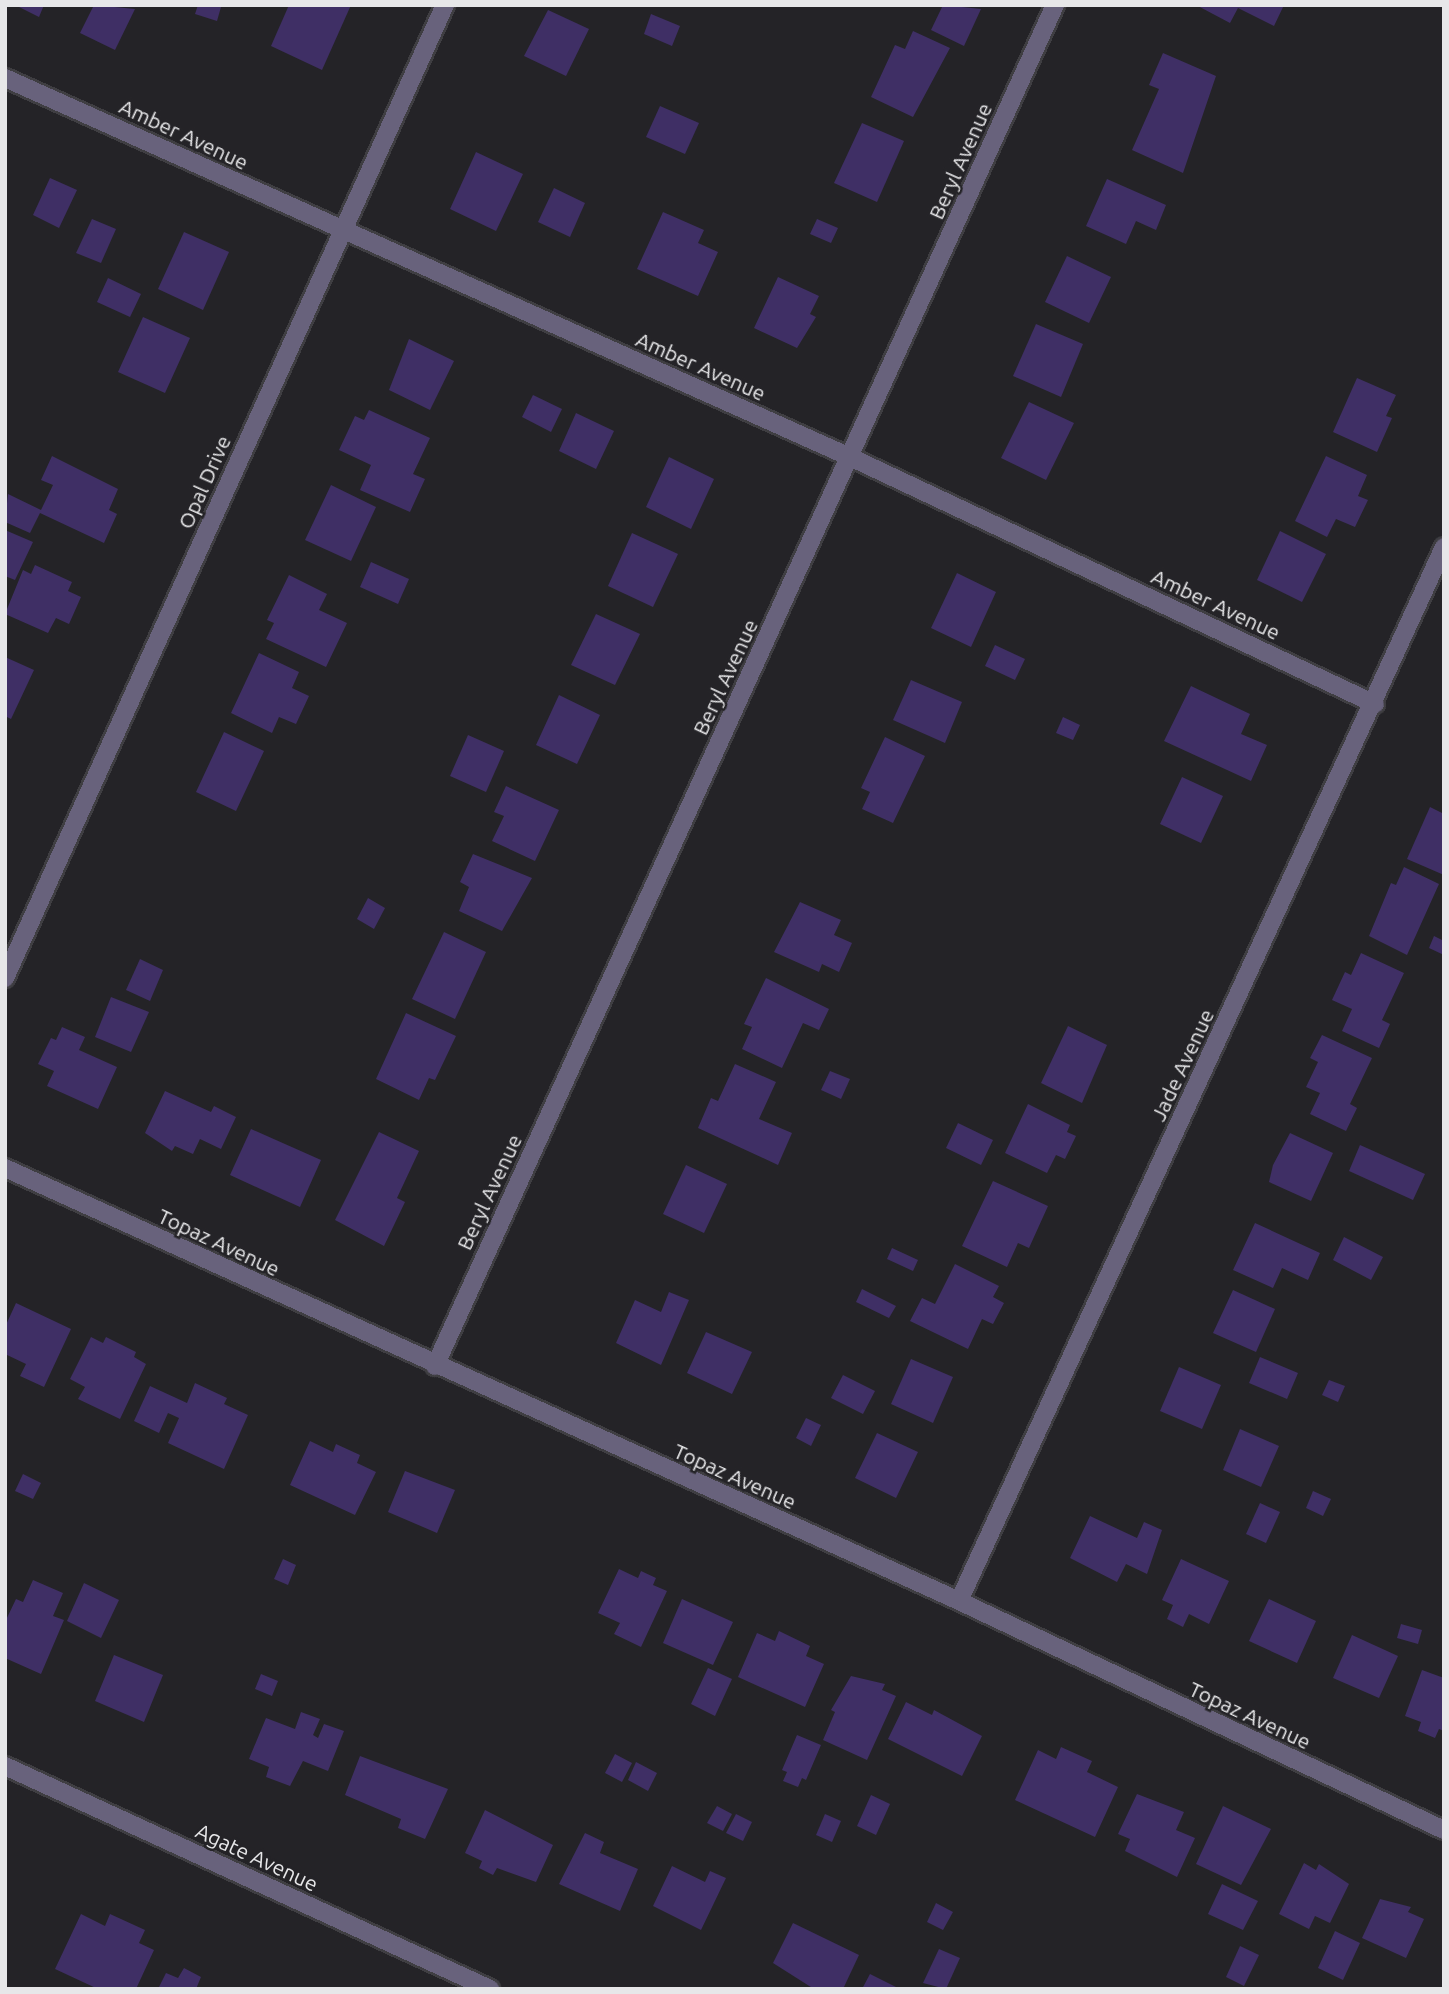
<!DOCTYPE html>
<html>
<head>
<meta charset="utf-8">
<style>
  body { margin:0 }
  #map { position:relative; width:1449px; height:1994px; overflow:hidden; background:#242327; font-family:Ubuntu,sans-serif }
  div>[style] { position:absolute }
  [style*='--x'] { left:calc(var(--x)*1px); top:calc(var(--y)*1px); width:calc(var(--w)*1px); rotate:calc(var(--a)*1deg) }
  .building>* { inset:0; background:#3f2f65 }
  .roads { filter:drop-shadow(2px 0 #3f3e42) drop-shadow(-2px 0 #3f3e42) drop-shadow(0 2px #3f3e42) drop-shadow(0 -2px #3f3e42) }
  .street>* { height:18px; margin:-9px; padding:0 9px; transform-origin:9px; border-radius:9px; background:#68627c }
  span { translate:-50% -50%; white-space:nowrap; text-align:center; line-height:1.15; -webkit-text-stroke:5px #242327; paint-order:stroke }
  .street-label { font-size:21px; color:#e7e7e9 }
  .frame { position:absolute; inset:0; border:7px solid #e7e7e9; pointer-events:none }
</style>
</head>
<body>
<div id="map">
  <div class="building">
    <i style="clip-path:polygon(15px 5px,44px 5px,39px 17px)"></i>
    <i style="clip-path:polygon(94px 5px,135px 9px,115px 50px,80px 33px)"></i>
    <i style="clip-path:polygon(198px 5px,221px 7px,217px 21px,195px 14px)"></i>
    <i style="clip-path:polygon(289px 5px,351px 5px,322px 70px,271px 46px)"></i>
    <i style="clip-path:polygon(943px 5px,981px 9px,964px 46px,931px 30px)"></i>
    <i style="clip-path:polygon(1196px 5px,1284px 5px,1274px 26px,1238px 8px,1230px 23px)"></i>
    <i style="clip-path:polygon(548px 10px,589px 29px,566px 76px,524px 56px)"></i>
    <i style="clip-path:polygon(651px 14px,680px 26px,672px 46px,644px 34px)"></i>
    <i style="clip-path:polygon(913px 31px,950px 48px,913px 117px,871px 97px,895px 45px,905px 49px)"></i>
    <i style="clip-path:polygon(1163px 53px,1216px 76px,1183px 173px,1132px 150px,1159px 89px,1149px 85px)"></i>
    <i style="clip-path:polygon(660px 106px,699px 123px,685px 154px,646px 137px)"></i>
    <i style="clip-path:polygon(862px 123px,904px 141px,877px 202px,834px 183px)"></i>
    <i style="clip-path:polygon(476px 152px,523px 174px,496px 231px,450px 209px)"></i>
    <i style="clip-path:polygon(50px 178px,77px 190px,59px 228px,33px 215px)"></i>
    <i style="clip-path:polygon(1107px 179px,1166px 205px,1156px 230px,1136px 221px,1126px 244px,1086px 226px)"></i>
    <i style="clip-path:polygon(554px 188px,585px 203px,570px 237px,538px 222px)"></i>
    <i style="clip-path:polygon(663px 212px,704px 230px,698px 243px,718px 252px,698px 296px,637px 269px)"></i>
    <i style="clip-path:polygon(92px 219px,116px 229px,101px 263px,76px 253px)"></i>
    <i style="clip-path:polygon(817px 219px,838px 228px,831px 243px,810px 234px)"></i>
    <i style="clip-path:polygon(184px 232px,229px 252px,203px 310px,158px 289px)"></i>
    <i style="clip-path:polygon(1067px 256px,1111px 277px,1089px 323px,1045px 302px)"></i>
    <i style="clip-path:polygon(778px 277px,819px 296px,810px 314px,816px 317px,797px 348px,754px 328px)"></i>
    <i style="clip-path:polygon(108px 278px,141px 294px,130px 317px,97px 302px)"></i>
    <i style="clip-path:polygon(143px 317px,190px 338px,165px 393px,118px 372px)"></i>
    <i style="clip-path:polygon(1036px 324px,1083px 344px,1061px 397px,1013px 376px)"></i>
    <i style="clip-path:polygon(409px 339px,454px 361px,430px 410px,389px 390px)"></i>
    <i style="clip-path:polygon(1357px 378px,1396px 395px,1386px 416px,1392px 418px,1377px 452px,1333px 432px)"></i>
    <i style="clip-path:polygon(533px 395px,562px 409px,551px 432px,522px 417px)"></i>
    <i style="clip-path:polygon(1029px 402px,1074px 423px,1046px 480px,1001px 458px)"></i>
    <i style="clip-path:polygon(369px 410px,430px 438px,413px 474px,425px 479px,410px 512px,360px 490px,371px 465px,339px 450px,355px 416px,364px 420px)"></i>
    <i style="clip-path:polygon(576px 413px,614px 431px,596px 469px,559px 451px)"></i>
    <i style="clip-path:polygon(52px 456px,118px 489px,109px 510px,117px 514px,104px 543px,40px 513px,30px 533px,5px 522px,8px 494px,41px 510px,53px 485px,41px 480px)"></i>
    <i style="clip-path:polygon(1326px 456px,1367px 475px,1358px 496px,1368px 500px,1355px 527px,1336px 519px,1327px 537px,1295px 521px)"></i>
    <i style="clip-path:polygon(669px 457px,714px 479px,691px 529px,646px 507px)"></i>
    <i style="clip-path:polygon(331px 485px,376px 507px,351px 561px,305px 540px)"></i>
    <i style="clip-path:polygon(5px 530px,33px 542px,15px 580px,5px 576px)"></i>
    <i style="clip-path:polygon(1280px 531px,1326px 554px,1302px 602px,1257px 580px)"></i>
    <i style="clip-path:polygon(632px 533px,678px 554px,653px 607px,608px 586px)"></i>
    <i style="clip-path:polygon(371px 562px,409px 579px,398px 604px,360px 587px)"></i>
    <i style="clip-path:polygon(35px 565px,72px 582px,68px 591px,81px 597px,69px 624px,56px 618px,48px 633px,5px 614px,23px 570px,31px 574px)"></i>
    <i style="clip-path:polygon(957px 573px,996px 592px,971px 647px,931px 628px)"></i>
    <i style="clip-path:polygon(289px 575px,327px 594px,319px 610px,347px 623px,326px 667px,266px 639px,274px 623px,267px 620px)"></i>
    <i style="clip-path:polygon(596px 614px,640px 634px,615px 685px,571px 665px)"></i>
    <i style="clip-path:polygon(995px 645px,1025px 659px,1015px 680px,985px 666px)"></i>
    <i style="clip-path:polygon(259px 653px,299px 672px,292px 688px,309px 696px,296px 724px,279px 717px,272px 733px,231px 713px)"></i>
    <i style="clip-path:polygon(5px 657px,34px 670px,11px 719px,5px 716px)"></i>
    <i style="clip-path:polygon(911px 680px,962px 702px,945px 743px,893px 720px)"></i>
    <i style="clip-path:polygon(1191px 686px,1250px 714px,1241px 734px,1267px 745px,1251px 781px,1164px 741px)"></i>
    <i style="clip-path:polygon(559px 695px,600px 715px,577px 764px,536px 745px)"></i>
    <i style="clip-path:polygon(1063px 717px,1080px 725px,1073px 740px,1056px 733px)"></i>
    <i style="clip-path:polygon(224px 732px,264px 751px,236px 811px,196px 792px)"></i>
    <i style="clip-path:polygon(468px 735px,504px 751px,486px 792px,450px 776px)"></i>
    <i style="clip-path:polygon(885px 737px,925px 756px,893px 823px,862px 809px,870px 792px,861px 788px)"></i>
    <i style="clip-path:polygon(1182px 777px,1223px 796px,1201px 843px,1160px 824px)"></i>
    <i style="clip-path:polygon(506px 786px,559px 810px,535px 861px,492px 841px,504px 816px,494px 812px)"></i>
    <i style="clip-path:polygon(1430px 807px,1444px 814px,1444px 875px,1407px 859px)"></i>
    <i style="clip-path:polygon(473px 854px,532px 878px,502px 931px,459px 911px,469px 887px,460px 882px)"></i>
    <i style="clip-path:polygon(1404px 867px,1439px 884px,1407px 955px,1369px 936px,1391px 883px,1396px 885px)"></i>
    <i style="clip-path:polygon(368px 898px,385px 908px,374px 929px,357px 919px)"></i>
    <i style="clip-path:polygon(800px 902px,841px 920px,834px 935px,852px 943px,839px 972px,822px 964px,819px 972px,774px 952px)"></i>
    <i style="clip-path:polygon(444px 932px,486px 952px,455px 1019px,412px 999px)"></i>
    <i style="clip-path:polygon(1434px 936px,1444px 941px,1444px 955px,1429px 948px)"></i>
    <i style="clip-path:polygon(1361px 953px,1404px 973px,1382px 1020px,1390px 1024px,1379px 1048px,1342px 1031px,1352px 1009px,1332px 1000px,1345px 972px,1351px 975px)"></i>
    <i style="clip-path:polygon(140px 959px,163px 970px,150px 1001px,126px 990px)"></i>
    <i style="clip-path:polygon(766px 978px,829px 1009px,819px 1030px,803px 1023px,782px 1068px,742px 1049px,752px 1027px,744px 1024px)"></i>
    <i style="clip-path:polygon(111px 997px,149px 1012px,131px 1052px,95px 1037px)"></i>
    <i style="clip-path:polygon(406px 1013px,456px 1036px,435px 1080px,429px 1078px,419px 1100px,376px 1079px)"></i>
    <i style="clip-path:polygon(1068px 1026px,1107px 1045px,1082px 1103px,1041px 1083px)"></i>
    <i style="clip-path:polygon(62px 1027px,85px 1037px,79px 1050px,117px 1067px,98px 1109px,47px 1086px,54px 1071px,38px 1064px,51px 1038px,56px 1040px)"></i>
    <i style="clip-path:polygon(1322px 1035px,1372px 1058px,1350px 1104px,1357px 1108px,1346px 1131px,1310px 1114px,1320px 1093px,1306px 1087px,1318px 1062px,1310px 1058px)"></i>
    <i style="clip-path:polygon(735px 1064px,776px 1082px,759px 1119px,792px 1133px,778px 1165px,698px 1128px,711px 1098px,718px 1101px)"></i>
    <i style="clip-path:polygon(830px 1071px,850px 1079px,841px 1099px,821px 1090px)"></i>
    <i style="clip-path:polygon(165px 1091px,211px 1112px,214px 1106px,236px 1117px,221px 1149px,200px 1139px,193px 1154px,175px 1146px,172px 1151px,145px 1133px)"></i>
    <i style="clip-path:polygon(1028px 1104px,1070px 1125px,1067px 1132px,1076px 1136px,1065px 1159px,1056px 1155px,1047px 1173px,1005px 1153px)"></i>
    <i style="clip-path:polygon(958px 1123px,993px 1140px,981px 1165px,946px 1148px)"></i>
    <i style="clip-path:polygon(251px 1129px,321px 1160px,300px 1207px,230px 1175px)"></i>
    <i style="clip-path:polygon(379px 1132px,419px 1151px,397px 1198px,405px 1202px,384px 1246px,335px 1220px)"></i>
    <i style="clip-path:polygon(1290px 1133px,1333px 1153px,1311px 1201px,1269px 1182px,1273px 1165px)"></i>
    <i style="clip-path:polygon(1360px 1145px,1425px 1174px,1413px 1200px,1349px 1171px)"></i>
    <i style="clip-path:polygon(686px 1165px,727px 1184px,704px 1233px,663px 1214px)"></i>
    <i style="clip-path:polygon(993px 1181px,1048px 1206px,1029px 1248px,1018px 1243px,1007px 1267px,962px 1246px)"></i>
    <i style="clip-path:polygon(1255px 1223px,1320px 1253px,1308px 1280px,1282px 1268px,1273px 1288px,1233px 1270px)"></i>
    <i style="clip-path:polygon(1344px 1237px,1383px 1257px,1371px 1280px,1333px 1260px)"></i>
    <i style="clip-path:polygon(892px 1248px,918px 1260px,913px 1271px,887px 1259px)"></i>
    <i style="clip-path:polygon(955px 1264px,999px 1286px,993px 1297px,1004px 1303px,993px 1324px,982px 1319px,968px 1349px,910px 1321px,922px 1298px,935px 1304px)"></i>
    <i style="clip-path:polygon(862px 1289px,896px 1306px,889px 1318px,856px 1302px)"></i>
    <i style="clip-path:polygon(1233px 1290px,1275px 1309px,1256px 1352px,1213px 1333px)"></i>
    <i style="clip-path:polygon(669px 1292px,689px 1300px,661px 1365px,616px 1343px,635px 1300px,661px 1312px)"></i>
    <i style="clip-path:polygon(16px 1303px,71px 1329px,44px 1387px,20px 1376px,26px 1364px,5px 1354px,5px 1327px)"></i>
    <i style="clip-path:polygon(706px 1332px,752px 1352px,732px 1394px,687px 1373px)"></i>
    <i style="clip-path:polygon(91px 1337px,103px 1343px,106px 1337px,136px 1352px,134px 1357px,146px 1364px,120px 1419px,78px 1399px,85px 1387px,70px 1379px)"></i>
    <i style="clip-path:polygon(1260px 1357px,1298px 1373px,1287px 1399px,1249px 1383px)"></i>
    <i style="clip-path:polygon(911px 1359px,953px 1377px,933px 1423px,891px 1404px)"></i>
    <i style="clip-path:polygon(1179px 1367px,1221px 1385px,1202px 1429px,1160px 1411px)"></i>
    <i style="clip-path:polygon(843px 1375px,875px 1391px,863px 1414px,831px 1398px)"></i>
    <i style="clip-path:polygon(1329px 1380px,1345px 1386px,1338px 1402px,1322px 1395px)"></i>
    <i style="clip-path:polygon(195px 1383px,227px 1398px,224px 1404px,248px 1415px,224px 1469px,168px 1443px,179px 1418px,168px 1413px,159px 1433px,134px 1421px,150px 1386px,187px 1403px)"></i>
    <i style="clip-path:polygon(806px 1418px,821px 1425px,811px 1446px,796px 1438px)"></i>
    <i style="clip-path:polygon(1240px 1429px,1279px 1446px,1261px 1487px,1223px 1470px)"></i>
    <i style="clip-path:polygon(877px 1433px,918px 1452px,896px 1498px,855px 1478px)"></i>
    <i style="clip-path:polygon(310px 1441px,333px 1452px,336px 1444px,360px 1455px,357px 1463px,376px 1472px,355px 1515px,290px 1485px)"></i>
    <i style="clip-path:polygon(405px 1471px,455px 1490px,437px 1533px,388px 1512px)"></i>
    <i style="clip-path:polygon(23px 1474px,41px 1483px,33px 1499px,15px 1491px)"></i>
    <i style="clip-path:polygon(1313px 1491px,1331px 1499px,1323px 1516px,1306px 1508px)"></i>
    <i style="clip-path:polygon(1260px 1503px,1280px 1512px,1266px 1543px,1246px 1534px)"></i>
    <i style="clip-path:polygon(1090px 1516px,1137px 1538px,1144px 1522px,1162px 1530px,1147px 1574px,1126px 1564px,1117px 1582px,1070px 1558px)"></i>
    <i style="clip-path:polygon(283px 1559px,296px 1565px,288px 1585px,274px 1579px)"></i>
    <i style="clip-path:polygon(1181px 1559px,1229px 1581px,1209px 1624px,1189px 1614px,1183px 1627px,1167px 1619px,1173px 1605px,1162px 1600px)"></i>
    <i style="clip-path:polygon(619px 1569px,638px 1578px,641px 1571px,656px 1578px,653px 1585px,667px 1591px,641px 1647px,614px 1634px,620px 1623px,598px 1613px)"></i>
    <i style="clip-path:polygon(33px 1580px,63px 1593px,53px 1616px,64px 1620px,41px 1674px,5px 1658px,5px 1622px,16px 1599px,23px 1602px)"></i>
    <i style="clip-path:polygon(84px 1583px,119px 1600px,101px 1638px,67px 1621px)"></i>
    <i style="clip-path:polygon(682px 1599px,733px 1622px,713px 1665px,663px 1643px)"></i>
    <i style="clip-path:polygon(1269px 1599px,1316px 1621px,1297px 1663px,1249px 1641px)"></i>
    <i style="clip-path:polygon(1401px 1624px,1422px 1630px,1418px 1644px,1397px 1638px)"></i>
    <i style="clip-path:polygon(779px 1631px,810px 1646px,806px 1656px,824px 1664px,805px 1707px,738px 1677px,757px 1633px,775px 1641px)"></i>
    <i style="clip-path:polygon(1352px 1635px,1398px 1656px,1379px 1698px,1333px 1678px)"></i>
    <i style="clip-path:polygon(114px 1655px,163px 1675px,144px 1722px,95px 1701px)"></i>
    <i style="clip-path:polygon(708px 1668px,732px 1679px,715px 1716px,691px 1704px)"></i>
    <i style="clip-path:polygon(1422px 1670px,1444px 1678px,1444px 1731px,1439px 1729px,1435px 1738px,1418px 1731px,1421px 1722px,1405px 1716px)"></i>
    <i style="clip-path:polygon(261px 1674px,278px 1681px,272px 1696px,255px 1689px)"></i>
    <i style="clip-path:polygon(851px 1676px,885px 1684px,882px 1690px,896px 1696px,867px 1760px,823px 1740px,835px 1712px,831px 1710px)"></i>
    <i style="clip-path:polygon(906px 1702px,932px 1715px,934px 1710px,982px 1736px,962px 1776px,888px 1739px)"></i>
    <i style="clip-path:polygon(301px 1712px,320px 1719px,313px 1735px,318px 1738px,324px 1724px,344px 1731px,328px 1771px,303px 1761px,290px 1786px,266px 1777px,269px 1767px,249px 1759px,266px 1718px,295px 1729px)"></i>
    <i style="clip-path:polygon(797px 1735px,821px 1745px,806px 1780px,802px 1778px,798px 1787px,783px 1781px,787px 1772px,782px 1770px)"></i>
    <i style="clip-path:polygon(1061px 1747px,1092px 1761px,1087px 1772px,1118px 1787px,1095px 1837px,1015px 1800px,1038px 1750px,1056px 1759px)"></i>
    <i style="clip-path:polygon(615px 1754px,632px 1763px,622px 1782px,605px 1773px)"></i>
    <i style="clip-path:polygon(360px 1756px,448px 1789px,425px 1839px,398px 1828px,401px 1819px,345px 1795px)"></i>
    <i style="clip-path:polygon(636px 1762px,657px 1773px,648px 1791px,628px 1780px)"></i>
    <i style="clip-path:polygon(1137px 1794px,1184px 1812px,1176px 1830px,1195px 1838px,1177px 1877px,1125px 1851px,1130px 1839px,1118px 1834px)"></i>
    <i style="clip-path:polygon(871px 1795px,890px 1804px,876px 1835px,857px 1826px)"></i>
    <i style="clip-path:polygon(717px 1806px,732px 1814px,723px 1831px,707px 1823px)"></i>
    <i style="clip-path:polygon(1223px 1806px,1271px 1829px,1241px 1885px,1196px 1864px)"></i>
    <i style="clip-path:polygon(485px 1810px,553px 1845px,536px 1882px,497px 1868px,493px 1875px,479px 1868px,482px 1861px,465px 1853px)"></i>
    <i style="clip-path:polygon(736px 1814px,752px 1822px,743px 1841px,726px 1833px)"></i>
    <i style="clip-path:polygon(825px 1814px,841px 1821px,832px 1842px,816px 1835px)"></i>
    <i style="clip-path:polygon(585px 1833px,604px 1842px,600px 1853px,638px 1869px,620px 1911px,559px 1884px)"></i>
    <i style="clip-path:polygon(1304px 1863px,1316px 1870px,1319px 1864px,1349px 1884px,1330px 1923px,1315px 1916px,1309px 1929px,1279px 1914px)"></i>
    <i style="clip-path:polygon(672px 1866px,705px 1882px,710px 1871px,726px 1878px,701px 1930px,653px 1906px)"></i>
    <i style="clip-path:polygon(1222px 1884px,1258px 1901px,1243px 1930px,1208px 1914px)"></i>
    <i style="clip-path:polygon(1380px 1899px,1411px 1907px,1408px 1912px,1424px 1919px,1406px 1958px,1362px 1938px)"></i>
    <i style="clip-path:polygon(936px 1903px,953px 1912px,943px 1930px,927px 1922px)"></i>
    <i style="clip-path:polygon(81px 1914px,105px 1926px,110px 1914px,145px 1930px,139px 1943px,154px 1950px,136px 1989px,98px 1989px,55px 1969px)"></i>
    <i style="clip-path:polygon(793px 1923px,859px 1955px,843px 1989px,814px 1989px,773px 1963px)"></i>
    <i style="clip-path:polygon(1335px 1931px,1360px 1943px,1343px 1980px,1318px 1968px)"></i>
    <i style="clip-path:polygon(1240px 1946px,1259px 1955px,1244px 1986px,1226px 1977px)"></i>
    <i style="clip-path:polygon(939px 1949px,960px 1958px,946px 1989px,923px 1983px)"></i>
    <i style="clip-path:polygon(184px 1968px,201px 1977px,196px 1989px,158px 1989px,166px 1973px,178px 1978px)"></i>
    <i style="clip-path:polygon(870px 1974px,900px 1989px,862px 1989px)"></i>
  </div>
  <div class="roads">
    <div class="street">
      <i style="--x:5;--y:78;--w:926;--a:24.16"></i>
      <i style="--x:850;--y:457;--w:580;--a:25.2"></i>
      <i style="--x:5;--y:978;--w:1068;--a:-65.67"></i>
      <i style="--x:5;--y:1168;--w:1048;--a:24.41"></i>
      <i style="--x:959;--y:1601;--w:536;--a:25.28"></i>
      <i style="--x:435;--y:1366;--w:1496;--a:-65.51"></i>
      <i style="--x:959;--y:1601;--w:1160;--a:-65.29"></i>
      <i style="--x:5;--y:1766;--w:534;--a:24.69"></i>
    </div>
  </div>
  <div class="street-label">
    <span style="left:184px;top:134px;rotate:25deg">Amber Avenue</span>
    <span style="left:960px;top:161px;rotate:-66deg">Beryl Avenue</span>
    <span style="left:701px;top:366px;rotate:24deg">Amber Avenue</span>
    <span style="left:204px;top:482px;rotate:-66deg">Opal Drive</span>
    <span style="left:1216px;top:604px;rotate:25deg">Amber Avenue</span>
    <span style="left:725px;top:677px;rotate:-65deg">Beryl Avenue</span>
    <span style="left:1182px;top:1065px;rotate:-65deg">Jade Avenue</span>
    <span style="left:489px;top:1192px;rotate:-65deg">Beryl Avenue</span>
    <span style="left:219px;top:1242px;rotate:25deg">Topaz Avenue</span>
    <span style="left:735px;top:1476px;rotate:24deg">Topaz Avenue</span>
    <span style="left:1250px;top:1715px;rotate:25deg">Topaz Avenue</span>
    <span style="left:257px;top:1857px;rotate:25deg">Agate Avenue</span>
  </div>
  <div class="frame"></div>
</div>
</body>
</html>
